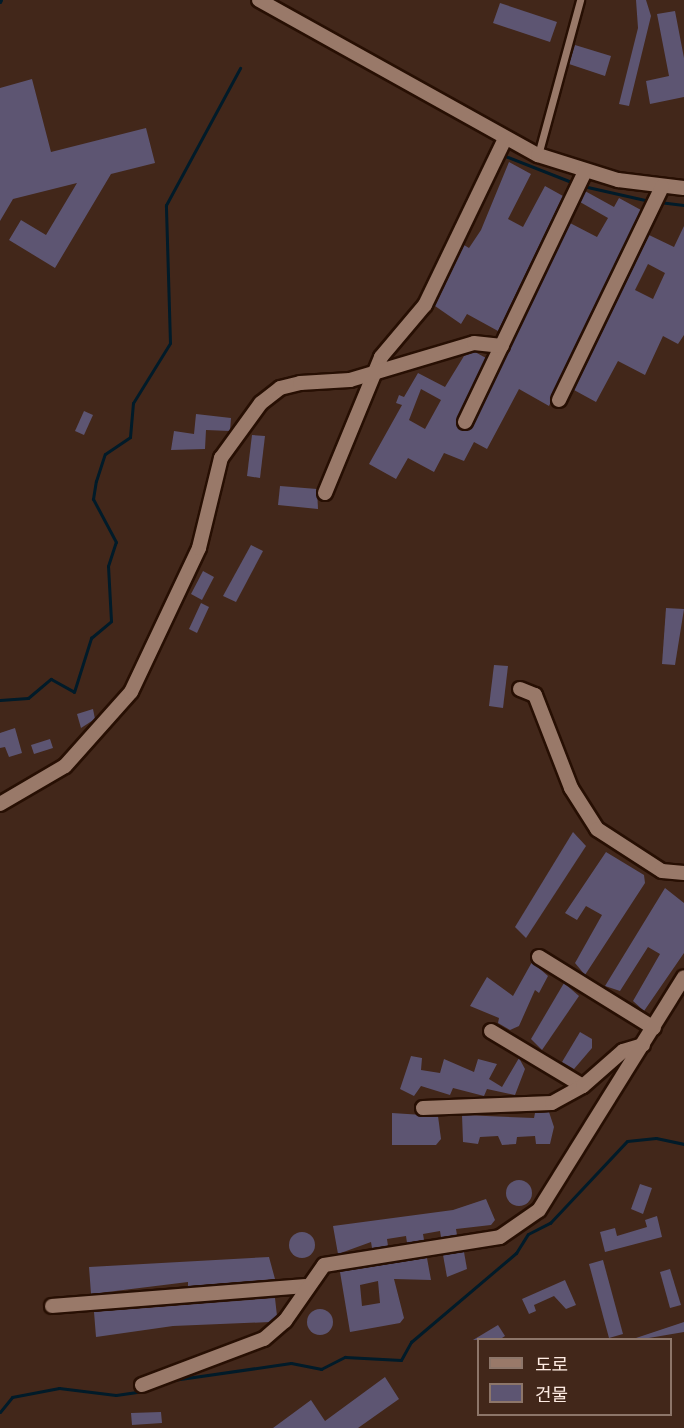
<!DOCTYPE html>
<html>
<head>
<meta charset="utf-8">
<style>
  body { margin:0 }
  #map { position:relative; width:684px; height:1428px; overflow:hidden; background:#42271a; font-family:"PT Sans","Noto Sans KR",sans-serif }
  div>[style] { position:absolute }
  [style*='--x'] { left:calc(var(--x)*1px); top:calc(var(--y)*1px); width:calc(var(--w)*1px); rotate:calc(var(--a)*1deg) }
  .stream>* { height:3px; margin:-1.5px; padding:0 1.5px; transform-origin:1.5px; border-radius:1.5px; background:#011b29 }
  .building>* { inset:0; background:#5d5572 }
  .round { border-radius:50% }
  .roads { filter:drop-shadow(2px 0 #270f03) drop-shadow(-2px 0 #270f03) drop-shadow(0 2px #270f03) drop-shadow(0 -2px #270f03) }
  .lane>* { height:7px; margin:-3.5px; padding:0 3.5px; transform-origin:3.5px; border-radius:3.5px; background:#997969 }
  .street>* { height:14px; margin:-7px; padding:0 7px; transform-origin:7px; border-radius:7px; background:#997969 }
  span { translate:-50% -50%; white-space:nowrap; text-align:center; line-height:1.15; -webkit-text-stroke:6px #42271a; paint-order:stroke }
  .legend { position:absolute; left:477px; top:1338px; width:195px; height:78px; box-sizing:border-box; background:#42271a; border:2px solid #8d766a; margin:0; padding:8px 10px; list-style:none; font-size:18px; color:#feece3 }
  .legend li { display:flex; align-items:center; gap:12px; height:30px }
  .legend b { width:30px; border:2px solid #8d766a }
</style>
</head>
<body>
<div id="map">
  <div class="stream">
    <i style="--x:0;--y:2;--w:2;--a:-63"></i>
    <i style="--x:505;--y:156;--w:74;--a:21.4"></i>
    <i style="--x:583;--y:186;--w:68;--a:12.8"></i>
    <i style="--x:659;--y:202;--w:25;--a:7"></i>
    <i style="--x:0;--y:700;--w:28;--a:-4"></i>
    <i style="--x:28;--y:698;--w:30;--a:-40"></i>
    <i style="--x:51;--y:679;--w:26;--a:29"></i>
    <i style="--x:74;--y:692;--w:57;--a:-72.5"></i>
    <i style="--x:91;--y:638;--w:26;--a:-40"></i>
    <i style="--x:111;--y:621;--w:55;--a:-93.1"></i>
    <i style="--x:108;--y:566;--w:25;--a:-72"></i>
    <i style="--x:116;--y:542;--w:49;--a:-118.1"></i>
    <i style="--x:93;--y:499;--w:18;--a:-81"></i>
    <i style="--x:96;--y:481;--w:28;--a:-72"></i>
    <i style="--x:105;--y:454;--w:30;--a:-34"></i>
    <i style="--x:130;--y:437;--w:34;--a:-85"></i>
    <i style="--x:133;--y:403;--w:70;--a:-58.3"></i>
    <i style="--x:170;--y:343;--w:138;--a:-91.7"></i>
    <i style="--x:166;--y:205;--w:156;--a:-61.6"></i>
    <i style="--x:173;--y:1380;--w:119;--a:-8.2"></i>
    <i style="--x:291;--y:1363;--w:31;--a:11"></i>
    <i style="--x:321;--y:1369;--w:27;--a:-27"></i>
    <i style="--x:345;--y:1357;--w:56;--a:3.1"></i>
    <i style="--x:401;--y:1360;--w:21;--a:-61"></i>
    <i style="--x:411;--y:1342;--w:138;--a:-40.3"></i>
    <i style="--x:516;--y:1253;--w:22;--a:-58"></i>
    <i style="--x:528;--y:1234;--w:25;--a:-27"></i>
    <i style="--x:550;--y:1223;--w:112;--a:-46.8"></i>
    <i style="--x:627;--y:1141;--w:29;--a:-6"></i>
    <i style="--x:656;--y:1138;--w:29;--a:12"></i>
    <i style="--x:0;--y:1412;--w:19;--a:-51"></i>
    <i style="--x:12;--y:1397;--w:48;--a:-10.8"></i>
    <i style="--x:59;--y:1388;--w:57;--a:7"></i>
    <i style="--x:116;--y:1395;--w:28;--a:-8"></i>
  </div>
  <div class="building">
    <i style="clip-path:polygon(636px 0,646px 0,651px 16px,629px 106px,619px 104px,638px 28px)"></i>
    <i style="clip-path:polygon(500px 3px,557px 22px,550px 42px,493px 23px)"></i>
    <i style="clip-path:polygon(675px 11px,684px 58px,684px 97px,650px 104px,646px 81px,669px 76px,657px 14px)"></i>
    <i style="clip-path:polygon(575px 45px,611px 56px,605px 76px,569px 64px)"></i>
    <i style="clip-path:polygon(32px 79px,51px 152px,146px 128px,155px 163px,111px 174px,55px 268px,9px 240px,21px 220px,46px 235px,77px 183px,13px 199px,0 221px,0 88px)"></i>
    <i style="clip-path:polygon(509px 162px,531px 174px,508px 219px,523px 227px,545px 186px,563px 196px,498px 331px,467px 314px,461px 324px,435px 306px,464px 245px,469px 248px,481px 230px)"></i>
    <i style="clip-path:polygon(evenodd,585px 191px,614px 207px,619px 198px,641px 210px,549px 406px,519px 389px,487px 449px,474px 442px,464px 461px,444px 453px,434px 472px,408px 458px,396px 479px,369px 464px,402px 405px,396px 403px,399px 395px,404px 397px,418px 373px,445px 387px,464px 356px,475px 352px,486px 358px,456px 422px,462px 430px,473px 426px,570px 223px,597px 237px,608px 218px,580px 202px,585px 191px,421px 389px,441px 400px,425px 429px,409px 420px,421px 389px)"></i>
    <i style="clip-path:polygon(evenodd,684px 226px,684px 335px,678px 344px,663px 336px,645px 375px,618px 361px,596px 402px,574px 390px,649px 235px,674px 247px,684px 226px,648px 264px,665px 273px,653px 299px,635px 290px,648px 264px)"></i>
    <i style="clip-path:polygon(84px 411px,93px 415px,84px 435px,75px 431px)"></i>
    <i style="clip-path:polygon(196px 414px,231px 418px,230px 431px,206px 430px,205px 449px,171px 450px,174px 431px,194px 434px)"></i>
    <i style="clip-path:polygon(252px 435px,265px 436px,260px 478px,247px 476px)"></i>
    <i style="clip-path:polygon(280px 486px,317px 489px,318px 509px,278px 505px)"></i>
    <i style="clip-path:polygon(251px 545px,263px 551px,236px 602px,223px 596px)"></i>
    <i style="clip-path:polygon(203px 571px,214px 577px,202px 600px,191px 594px)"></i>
    <i style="clip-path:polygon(201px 603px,209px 607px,197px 633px,189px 629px)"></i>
    <i style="clip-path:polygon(666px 608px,684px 609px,675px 665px,662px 664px)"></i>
    <i style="clip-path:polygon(494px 665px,508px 666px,503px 708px,489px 706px)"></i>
    <i style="clip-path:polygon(93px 709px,95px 719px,81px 728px,77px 714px)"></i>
    <i style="clip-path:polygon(15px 728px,22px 753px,9px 757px,5px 747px,0 748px,0 733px)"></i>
    <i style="clip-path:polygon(50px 739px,53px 748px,34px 754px,31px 745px)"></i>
    <i style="clip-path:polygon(573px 832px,586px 846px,526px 938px,515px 927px)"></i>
    <i style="clip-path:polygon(606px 852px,644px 875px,645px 883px,585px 975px,575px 963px,602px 915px,586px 906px,577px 920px,565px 913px)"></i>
    <i style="clip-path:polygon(665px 888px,684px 903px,684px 953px,644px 1011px,633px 1001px,660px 954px,648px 947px,620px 991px,605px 986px)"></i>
    <i style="clip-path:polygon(532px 962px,548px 976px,539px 993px,535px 990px,519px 1026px,510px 1030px,498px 1023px,499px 1018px,470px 1006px,487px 977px,513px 996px)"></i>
    <i style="clip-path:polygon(564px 983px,579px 996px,542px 1050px,531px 1039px)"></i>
    <i style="clip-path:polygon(580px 1032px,592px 1039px,592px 1048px,574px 1069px,562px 1062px)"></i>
    <i style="clip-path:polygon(411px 1056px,422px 1058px,421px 1070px,440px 1073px,444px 1059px,474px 1072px,478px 1059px,497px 1064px,489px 1079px,502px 1087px,519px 1058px,525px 1069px,515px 1095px,487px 1089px,484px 1096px,453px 1088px,450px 1095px,421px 1086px,414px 1096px,400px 1089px)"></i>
    <i style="clip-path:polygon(549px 1112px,554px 1127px,550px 1144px,536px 1144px,535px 1136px,517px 1137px,516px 1144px,502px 1145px,498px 1136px,480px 1137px,478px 1144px,463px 1142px,462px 1115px,534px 1118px,535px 1113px)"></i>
    <i style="clip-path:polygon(392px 1113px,438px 1116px,441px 1139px,436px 1145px,392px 1145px)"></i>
    <i class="round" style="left:506px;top:1180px;width:26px;height:26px"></i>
    <i style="clip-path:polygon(640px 1184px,652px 1188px,643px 1214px,631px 1209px)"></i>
    <i style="clip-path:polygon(486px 1199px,495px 1220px,491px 1225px,456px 1229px,457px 1235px,441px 1237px,440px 1231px,423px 1234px,424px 1240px,407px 1243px,406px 1236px,387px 1239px,388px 1246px,372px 1248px,371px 1242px,338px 1254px,333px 1226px,453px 1210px)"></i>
    <i style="clip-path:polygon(657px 1216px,662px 1237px,605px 1252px,600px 1232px,615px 1228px,617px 1236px,647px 1227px,645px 1220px)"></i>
    <i class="round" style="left:289px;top:1232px;width:26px;height:26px"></i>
    <i style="clip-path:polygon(464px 1252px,467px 1269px,447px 1277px,443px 1255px)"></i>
    <i style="clip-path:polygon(269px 1257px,275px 1279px,188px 1286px,188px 1282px,91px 1294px,89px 1267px)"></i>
    <i style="clip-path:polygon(evenodd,427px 1258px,431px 1280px,394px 1279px,404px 1318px,400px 1323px,350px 1332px,340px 1272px,427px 1258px,378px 1281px,380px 1303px,362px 1306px,360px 1285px,378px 1281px)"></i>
    <i style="clip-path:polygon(603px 1260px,623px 1334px,609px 1338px,589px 1264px)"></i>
    <i style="clip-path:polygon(670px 1269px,681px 1305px,670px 1308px,660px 1272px)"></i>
    <i style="clip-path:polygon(565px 1280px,576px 1305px,566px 1309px,554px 1296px,534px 1305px,536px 1311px,529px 1314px,522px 1299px)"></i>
    <i style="clip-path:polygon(275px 1298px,277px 1316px,270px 1322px,173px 1326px,96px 1337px,94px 1312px)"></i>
    <i class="round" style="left:307px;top:1309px;width:26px;height:26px"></i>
    <i style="clip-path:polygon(684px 1322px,684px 1332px,637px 1340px,636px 1338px)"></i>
    <i style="clip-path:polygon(498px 1325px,505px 1336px,499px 1340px,473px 1340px)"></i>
    <i style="clip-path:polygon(385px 1377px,399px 1399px,358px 1428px,273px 1428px,311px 1400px,325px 1421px)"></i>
    <i style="clip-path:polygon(161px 1412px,162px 1423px,132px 1425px,131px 1413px)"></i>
  </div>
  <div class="roads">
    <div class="lane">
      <i style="--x:538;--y:155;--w:161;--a:-74.8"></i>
    </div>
    <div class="street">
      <i style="--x:259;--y:0;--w:319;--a:29.1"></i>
      <i style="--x:538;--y:155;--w:84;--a:17.4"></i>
      <i style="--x:618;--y:180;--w:66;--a:6.9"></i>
      <i style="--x:559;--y:400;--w:237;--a:-64.2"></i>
      <i style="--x:465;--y:422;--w:278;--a:-64.4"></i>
      <i style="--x:325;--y:493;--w:147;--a:-67.6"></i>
      <i style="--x:381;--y:357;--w:68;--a:-49.8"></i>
      <i style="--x:425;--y:305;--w:184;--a:-64.3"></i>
      <i style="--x:520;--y:689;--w:16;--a:22"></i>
      <i style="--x:535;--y:695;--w:100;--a:68.8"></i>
      <i style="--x:571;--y:788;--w:49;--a:57.6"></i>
      <i style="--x:597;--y:829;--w:77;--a:32.9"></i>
      <i style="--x:662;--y:871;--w:22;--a:5"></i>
      <i style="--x:0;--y:804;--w:75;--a:-30.3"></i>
      <i style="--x:65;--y:766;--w:99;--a:-48.3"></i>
      <i style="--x:131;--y:692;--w:159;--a:-64.7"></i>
      <i style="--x:199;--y:548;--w:93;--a:-76.3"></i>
      <i style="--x:221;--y:458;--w:68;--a:-54"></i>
      <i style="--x:261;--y:403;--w:24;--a:-38"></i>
      <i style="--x:280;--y:388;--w:21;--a:-14"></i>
      <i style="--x:300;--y:383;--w:50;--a:-3.4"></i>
      <i style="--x:350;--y:380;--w:129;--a:-16.6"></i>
      <i style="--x:474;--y:343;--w:28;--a:6"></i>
      <i style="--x:539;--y:957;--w:135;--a:31.7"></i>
      <i style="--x:491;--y:1031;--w:107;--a:30.9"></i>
      <i style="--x:423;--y:1108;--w:129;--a:-2.2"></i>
      <i style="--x:552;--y:1103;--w:35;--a:-29"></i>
      <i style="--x:583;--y:1086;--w:53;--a:-41.2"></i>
      <i style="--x:623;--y:1051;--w:21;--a:-17"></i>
      <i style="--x:52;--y:1306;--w:254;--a:-4.5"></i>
      <i style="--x:142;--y:1385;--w:130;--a:-20.7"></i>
      <i style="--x:264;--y:1339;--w:28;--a:-41"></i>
      <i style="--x:285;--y:1321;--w:68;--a:-55.1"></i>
      <i style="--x:324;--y:1265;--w:178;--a:-9"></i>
      <i style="--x:500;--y:1237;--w:47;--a:-34.7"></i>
      <i style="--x:539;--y:1210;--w:274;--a:-58.1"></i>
    </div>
  </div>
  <ul class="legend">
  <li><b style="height:8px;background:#997969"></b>도로</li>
  <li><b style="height:16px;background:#5d5572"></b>건물</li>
  </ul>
</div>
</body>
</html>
